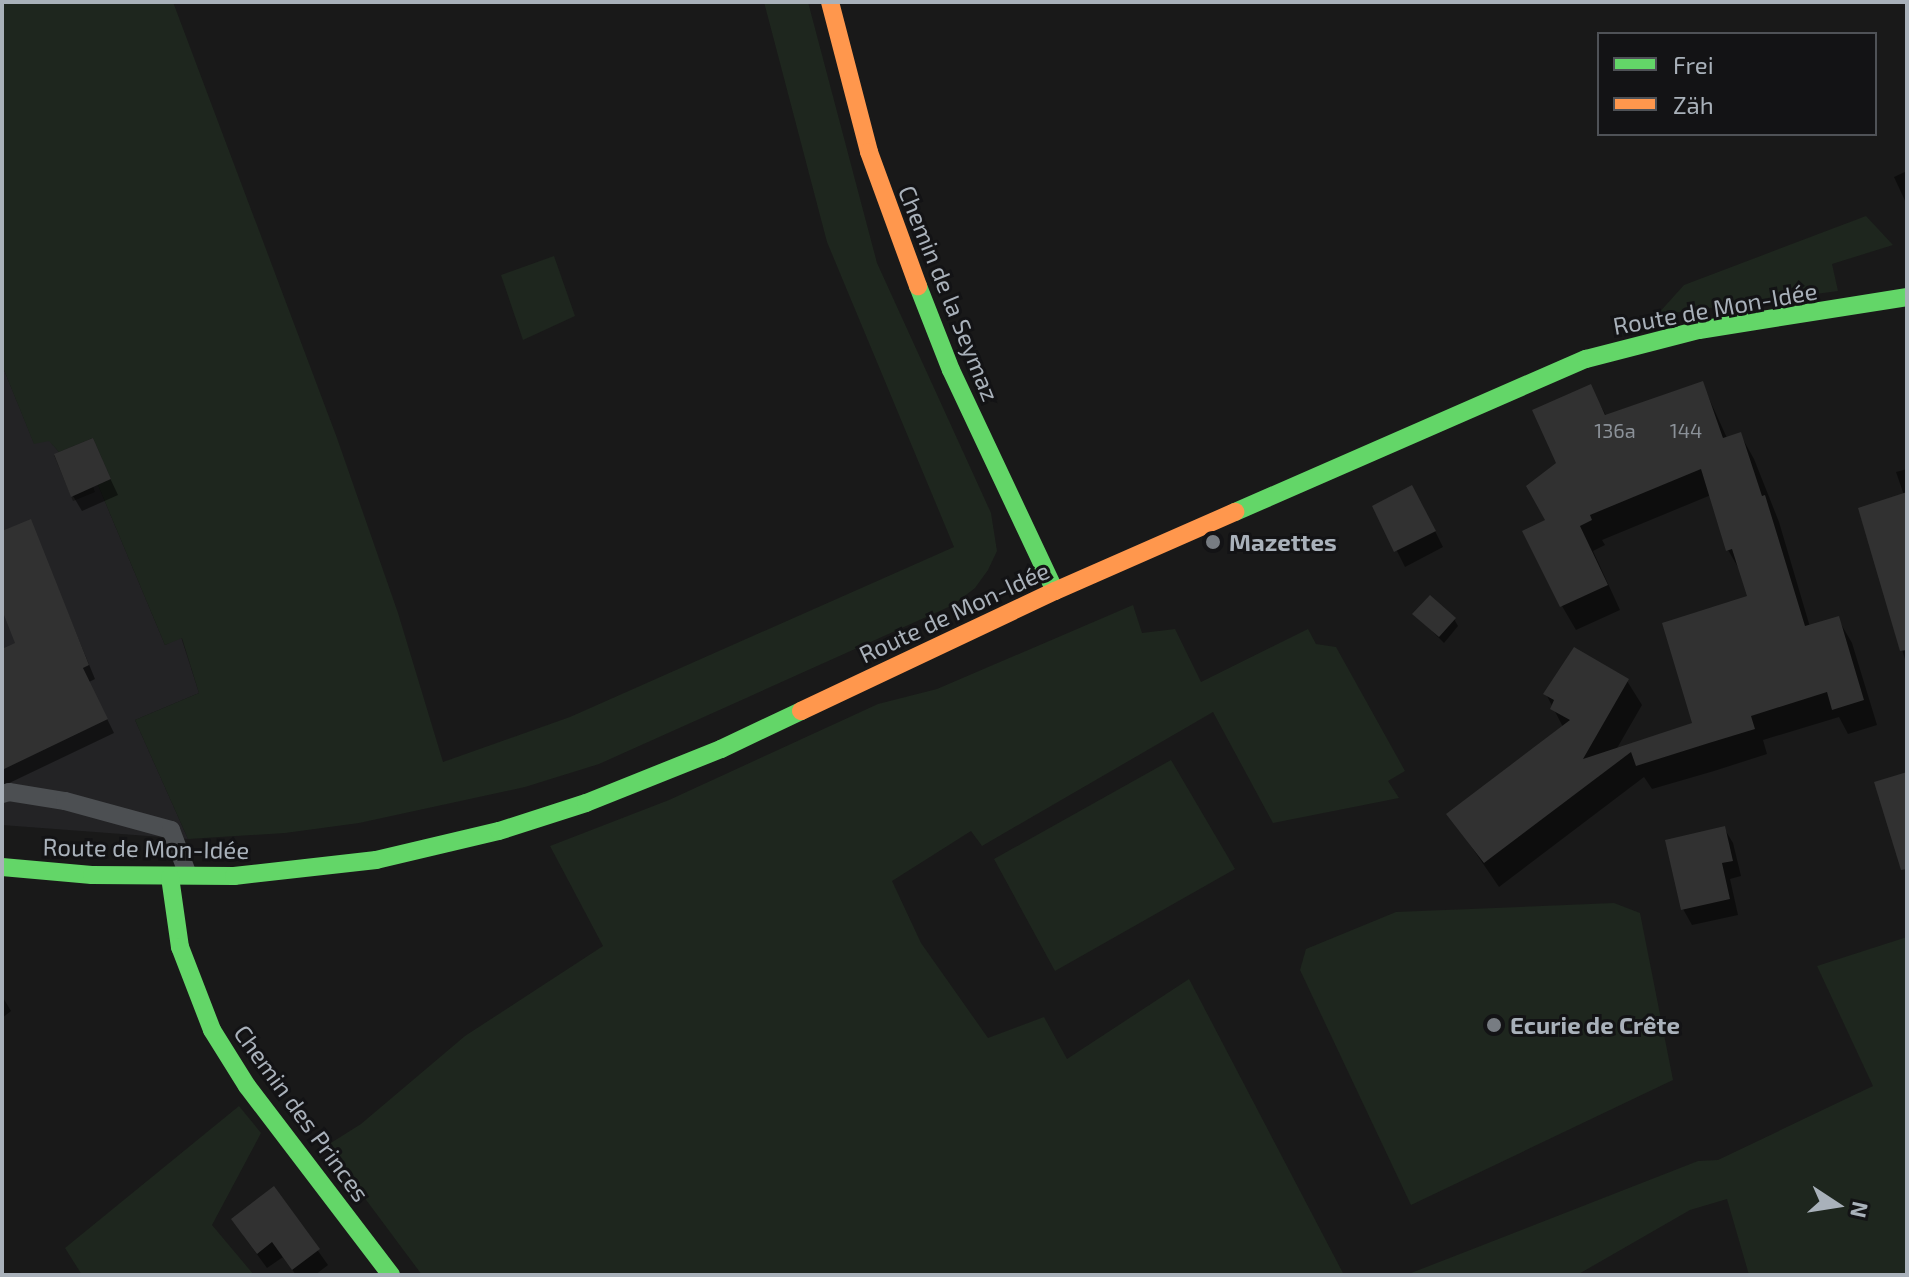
<!DOCTYPE html>
<html>
<head>
<meta charset="utf-8">
<style>
  body { margin:0 }
  #map { position:relative; width:1909px; height:1277px; overflow:hidden; background:#191919; font-family:"Exo 2",sans-serif }
  div>[style] { position:absolute }
  [style*='--x'] { left:calc(var(--x)*1px); top:calc(var(--y)*1px); width:calc(var(--w)*1px); rotate:calc(var(--a)*1deg) }
  .built>* { inset:0; background:#232325 }
  .green>* { inset:0; background:#1e261e }
  .shadow>* { inset:0; background:#0007 }
  .building>* { inset:0; background:#313131 }
  .lane>* { height:18px; margin:-9px; padding:0 9px; transform-origin:9px; border-radius:9px; background:#4c4f52 }
  .fast>* { height:18px; margin:-9px; padding:0 9px; transform-origin:9px; border-radius:9px; background:#63d668 }
  .slow>* { height:18px; margin:-9px; padding:0 9px; transform-origin:9px; border-radius:9px; background:#ff974d }
  .dots>* { width:22px; height:22px; translate:-50% -50%; box-sizing:border-box; border:4px solid #131315; border-radius:50% }
  span { translate:-50% -50%; white-space:nowrap; text-align:center; line-height:1.15; -webkit-text-stroke:6px #131315; paint-order:stroke }
  .number-label { font-size:20px; color:#8b9198 }
  .number-label span { -webkit-text-stroke-width:0 }
  .street-label { font-size:24px; color:#a9b1ba }
  .poi-label { font-size:24px; color:#a9b1ba; font-weight:700 }
  .left { translate:0 -50%; text-align:left }
  .frame { position:absolute; inset:0; border:4px solid #a9b1ba; pointer-events:none }
  .legend { position:absolute; left:1597px; top:32px; width:280px; height:104px; box-sizing:border-box; background:#131315; border:2px solid #4f5257; margin:0; padding:10px 14px; list-style:none; font-size:24px; color:#a9b1ba }
  .legend li { display:flex; align-items:center; gap:16px; height:40px }
  .legend b { width:40px; border:2px solid #4f5257 }
  .north { position:absolute; left:1797px; top:1165px; width:80px; height:80px; -webkit-text-stroke:6px #131315; paint-order:stroke; rotate:102deg; font-size:22px; font-weight:700; line-height:32px; text-align:center; color:#a9b1ba }
  .north::after { content:''; display:block; margin:auto; width:28px; height:36px; background:#a9b1ba; clip-path:polygon(50% 0,100% 100%,50% 72%,0 100%) }
</style>
</head>
<body>
<div id="map">
  <div class="built">
    <i style="clip-path:polygon(2px 365px,34px 443px,49px 440px,59px 452px,54px 455px,73px 501px,95px 492px,93px 487px,98px 485px,165px 645px,181px 637px,199px 693px,135px 720px,188px 839px,2px 825px)"></i>
  </div>
  <div class="green">
    <i style="clip-path:polygon(2px 2px,173px 2px,337px 438px,398px 613px,443px 762px,570px 717px,954px 547px,827px 242px,764px 2px,808px 2px,877px 263px,991px 513px,997px 551px,988px 570px,975px 588px,953px 605px,599px 764px,525px 787px,359px 823px,285px 833px,188px 839px,135px 720px,199px 693px,182px 638px,165px 645px,98px 485px,111px 479px,93px 438px,59px 452px,49px 441px,34px 444px,2px 365px)"></i>
    <i style="clip-path:polygon(1866px 216px,1893px 245px,1832px 264px,1838px 291px,1657px 315px,1684px 285px)"></i>
    <i style="clip-path:polygon(554px 256px,575px 316px,523px 340px,501px 275px)"></i>
    <i style="clip-path:polygon(1133px 605px,1142px 633px,1175px 629px,1201px 682px,1308px 629px,1316px 644px,1336px 647px,1405px 771px,1388px 781px,1399px 798px,1273px 823px,1213px 712px,982px 846px,971px 831px,892px 881px,921px 943px,988px 1038px,1044px 1017px,1067px 1059px,1189px 979px,1344px 1275px,422px 1275px,326px 1146px,361px 1124px,465px 1036px,603px 946px,550px 846px,669px 800px,878px 704px,937px 689px)"></i>
    <i style="clip-path:polygon(1171px 760px,1235px 869px,1055px 971px,994px 859px)"></i>
    <i style="clip-path:polygon(1614px 903px,1640px 913px,1673px 1080px,1411px 1205px,1300px 970px,1306px 949px,1396px 912px)"></i>
    <i style="clip-path:polygon(1907px 937px,1907px 1275px,1749px 1275px,1727px 1199px,1690px 1210px,1577px 1275px,1406px 1275px,1698px 1161px,1718px 1160px,1873px 1086px,1817px 966px)"></i>
    <i style="clip-path:polygon(239px 1106px,261px 1133px,212px 1225px,254px 1275px,82px 1275px,65px 1248px)"></i>
  </div>
  <div class="shadow">
    <i style="clip-path:polygon(1907px 171px,1907px 205px,1894px 177px)"></i>
    <i style="clip-path:polygon(1702px 383px,1727px 438px,1740px 434px,1754px 459px,1779px 522px,1810px 627px,1838px 619px,1852px 643px,1877px 725px,1848px 734px,1839px 717px,1763px 740px,1767px 754px,1714px 771px,1652px 789px,1644px 777px,1499px 887px,1449px 814px,1563px 727px,1546px 694px,1627px 681px,1642px 705px,1616px 750px,1695px 724px,1749px 598px,1742px 574px,1728px 550px,1711px 495px,1602px 540px,1605px 545px,1593px 551px,1620px 610px,1576px 630px,1562px 606px,1548px 521px,1559px 463px,1590px 387px,1607px 417px)"></i>
    <i style="clip-path:polygon(92px 440px,118px 495px,82px 511px,73px 496px)"></i>
    <i style="clip-path:polygon(1907px 469px,1907px 666px,1860px 509px,1904px 495px,1896px 472px)"></i>
    <i style="clip-path:polygon(1421px 503px,1443px 547px,1405px 567px,1375px 507px)"></i>
    <i style="clip-path:polygon(30px 521px,95px 679px,89px 682px,114px 733px,3px 786px,2px 651px,18px 644px,2px 605px,2px 526px,5px 532px)"></i>
    <i style="clip-path:polygon(1415px 614px,1454px 619px,1458px 626px,1444px 643px)"></i>
    <i style="clip-path:polygon(1724px 828px,1733px 843px,1741px 876px,1730px 879px,1738px 915px,1692px 925px,1683px 909px)"></i>
    <i style="clip-path:polygon(2px 996px,11px 1011px,2px 1018px)"></i>
    <i style="clip-path:polygon(274px 1189px,328px 1265px,315px 1275px,296px 1275px,283px 1257px,267px 1268px,243px 1235px)"></i>
  </div>
  <div class="building">
    <i style="clip-path:polygon(1703px 381px,1723px 438px,1741px 432px,1762px 496px,1765px 495px,1805px 626px,1839px 616px,1864px 700px,1832px 710px,1827px 692px,1751px 716px,1755px 729px,1709px 743px,1636px 766px,1631px 752px,1484px 863px,1446px 814px,1570px 720px,1550px 709px,1554px 700px,1543px 694px,1574px 647px,1629px 679px,1583px 759px,1692px 723px,1662px 623px,1747px 596px,1732px 549px,1726px 551px,1701px 469px,1590px 515px,1592px 520px,1580px 526px,1608px 585px,1560px 607px,1522px 531px,1545px 520px,1526px 486px,1556px 463px,1532px 410px,1591px 384px,1605px 415px)"></i>
    <i style="clip-path:polygon(93px 438px,111px 479px,71px 497px,54px 454px)"></i>
    <i style="clip-path:polygon(1412px 485px,1436px 531px,1394px 552px,1372px 506px)"></i>
    <i style="clip-path:polygon(1907px 492px,1907px 650px,1900px 651px,1858px 508px)"></i>
    <i style="clip-path:polygon(31px 519px,89px 665px,83px 668px,108px 719px,2px 770px,2px 649px,15px 643px,2px 610px,2px 531px)"></i>
    <i style="clip-path:polygon(1430px 595px,1456px 618px,1439px 637px,1412px 614px)"></i>
    <i style="clip-path:polygon(1907px 772px,1907px 869px,1901px 870px,1874px 782px)"></i>
    <i style="clip-path:polygon(1725px 826px,1733px 861px,1722px 863px,1730px 899px,1681px 910px,1665px 840px)"></i>
    <i style="clip-path:polygon(274px 1186px,320px 1249px,292px 1270px,272px 1242px,257px 1254px,231px 1219px)"></i>
  </div>
  <div class="lane">
    <i style="--x:2;--y:794;--w:7;--a:-16"></i>
    <i style="--x:9;--y:792;--w:57;--a:9.1"></i>
    <i style="--x:65;--y:801;--w:110;--a:15.3"></i>
    <i style="--x:171;--y:830;--w:48;--a:69.3"></i>
  </div>
  <div class="fast">
    <i style="--x:918;--y:286;--w:90;--a:68.6"></i>
    <i style="--x:951;--y:370;--w:244;--a:64.8"></i>
    <i style="--x:1235;--y:512;--w:383;--a:-23.6"></i>
    <i style="--x:1586;--y:359;--w:117;--a:-14.4"></i>
    <i style="--x:1699;--y:330;--w:211;--a:-9"></i>
    <i style="--x:2;--y:867;--w:90;--a:5.1"></i>
    <i style="--x:92;--y:875;--w:142;--a:0.4"></i>
    <i style="--x:234;--y:876;--w:143;--a:-6.4"></i>
    <i style="--x:376;--y:860;--w:126;--a:-13.3"></i>
    <i style="--x:499;--y:831;--w:91;--a:-17.8"></i>
    <i style="--x:586;--y:803;--w:145;--a:-21.8"></i>
    <i style="--x:721;--y:749;--w:89;--a:-25.4"></i>
    <i style="--x:170;--y:877;--w:71;--a:81.9"></i>
    <i style="--x:180;--y:947;--w:89;--a:68.9"></i>
    <i style="--x:212;--y:1030;--w:66;--a:58"></i>
    <i style="--x:247;--y:1086;--w:238;--a:52.7"></i>
  </div>
  <div class="slow">
    <i style="--x:830;--y:2;--w:155;--a:75.4"></i>
    <i style="--x:869;--y:152;--w:143;--a:69.9"></i>
    <i style="--x:801;--y:711;--w:281;--a:-25.3"></i>
    <i style="--x:1055;--y:591;--w:197;--a:-23.7"></i>
  </div>
  <div class="dots">
    <i style="left:1213px;top:542px;background:#777c82"></i>
    <i style="left:1494px;top:1025px;background:#777c82"></i>
  </div>
  <div class="number-label">
    <span style="left:1615px;top:430px">136a</span>
    <span style="left:1686px;top:430px">144</span>
  </div>
  <div class="street-label">
    <span style="left:949px;top:293px;rotate:68deg">Chemin de la Seymaz</span>
    <span style="left:1715px;top:308px;rotate:-10deg">Route de Mon-Idée</span>
    <span style="left:954px;top:612px;rotate:-25deg">Route de Mon-Idée</span>
    <span style="left:146px;top:848px;rotate:1deg">Route de Mon-Idée</span>
    <span style="left:302px;top:1113px;rotate:54deg">Chemin des Princes</span>
  </div>
  <div class="poi-label">
    <span class="left" style="left:1229px;top:542px">Mazettes</span>
    <span class="left" style="left:1510px;top:1025px">Ecurie de Crête</span>
  </div>
  <div class="frame"></div>
  <ul class="legend">
  <li><b style="height:10px;background:#63d668"></b>Frei</li>
  <li><b style="height:10px;background:#ff974d"></b>Zäh</li>
  </ul>
  <div class="north">N</div>
</div>
</body>
</html>
